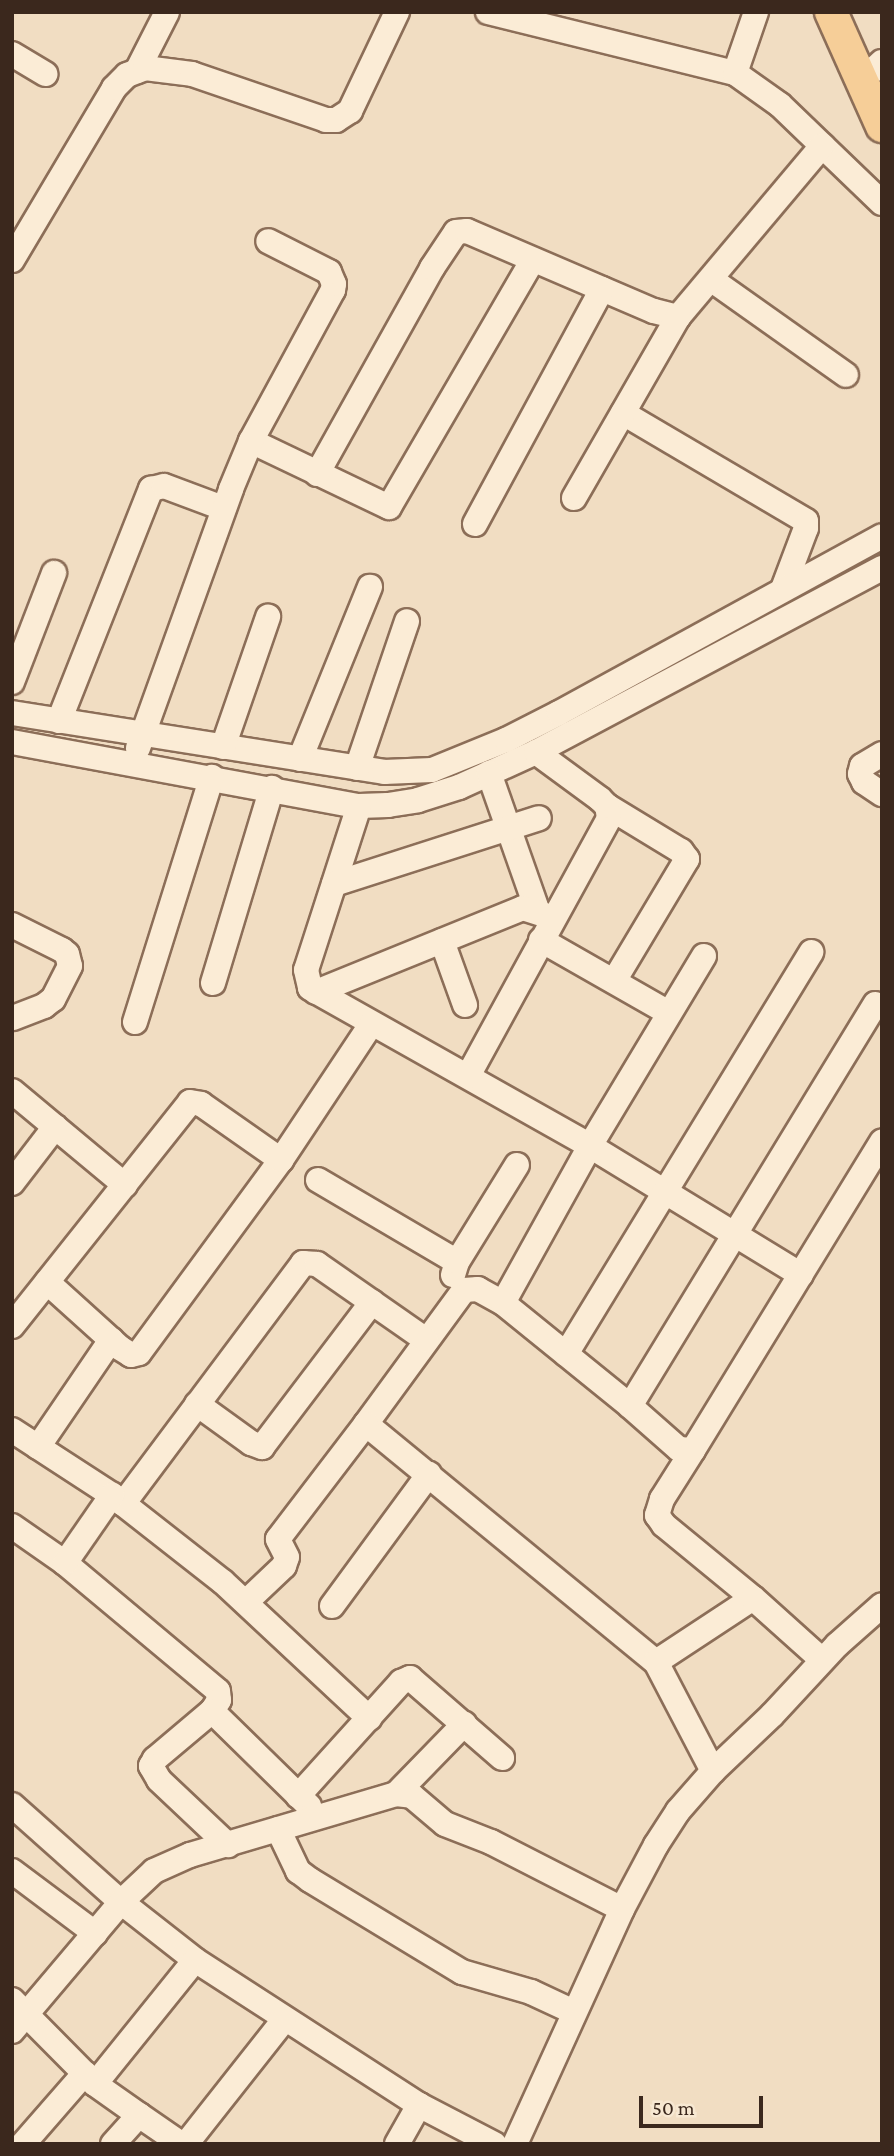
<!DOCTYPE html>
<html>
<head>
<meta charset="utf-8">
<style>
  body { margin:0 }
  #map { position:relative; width:894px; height:2156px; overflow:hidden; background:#f1ddc2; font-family:"Crimson Pro",serif }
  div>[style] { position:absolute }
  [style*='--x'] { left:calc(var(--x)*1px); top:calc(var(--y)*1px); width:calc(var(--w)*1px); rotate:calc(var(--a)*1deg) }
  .roads { filter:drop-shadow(2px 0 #8c6e58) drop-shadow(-2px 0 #8c6e58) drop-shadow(0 2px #8c6e58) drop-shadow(0 -2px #8c6e58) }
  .minor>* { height:24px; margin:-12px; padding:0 12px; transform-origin:12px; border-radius:12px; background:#fbecd6 }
  .major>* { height:32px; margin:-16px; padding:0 16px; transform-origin:16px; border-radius:16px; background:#f6ce98 }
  span { translate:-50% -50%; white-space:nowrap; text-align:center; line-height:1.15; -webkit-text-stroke:5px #f7e8d2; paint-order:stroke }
  .frame { position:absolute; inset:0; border:14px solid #3b281d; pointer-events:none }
  .scale { position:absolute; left:639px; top:2096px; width:124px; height:32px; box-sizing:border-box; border:4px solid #3b281d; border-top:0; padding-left:9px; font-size:21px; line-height:24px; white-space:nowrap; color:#3b281d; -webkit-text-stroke:5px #f7e8d2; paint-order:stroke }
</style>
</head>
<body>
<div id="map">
  <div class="roads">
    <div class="minor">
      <i style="--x:488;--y:12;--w:254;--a:13.9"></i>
      <i style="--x:735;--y:73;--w:55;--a:35.4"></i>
      <i style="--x:780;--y:105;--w:141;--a:43.9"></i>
      <i style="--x:12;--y:54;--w:39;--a:31"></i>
      <i style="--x:137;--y:71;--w:66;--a:-63"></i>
      <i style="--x:735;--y:73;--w:65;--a:-71"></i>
      <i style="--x:870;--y:73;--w:16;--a:-43"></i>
      <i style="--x:12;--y:260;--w:200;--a:-59.3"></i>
      <i style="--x:114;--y:88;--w:18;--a:-45"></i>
      <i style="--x:127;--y:75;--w:19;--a:-21"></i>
      <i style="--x:145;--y:68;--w:47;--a:7.3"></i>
      <i style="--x:192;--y:74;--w:142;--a:18.9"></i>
      <i style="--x:326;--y:120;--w:10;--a:0"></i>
      <i style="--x:336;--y:120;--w:17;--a:-33"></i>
      <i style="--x:350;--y:111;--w:110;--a:-64.6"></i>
      <i style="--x:712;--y:280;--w:164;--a:35.3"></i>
      <i style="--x:623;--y:413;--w:212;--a:30.5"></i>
      <i style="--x:806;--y:521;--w:7;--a:90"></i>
      <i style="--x:806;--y:528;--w:65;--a:110.7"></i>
      <i style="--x:251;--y:441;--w:153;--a:25.6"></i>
      <i style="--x:389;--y:507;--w:286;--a:-59.8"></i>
      <i style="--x:317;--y:474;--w:236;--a:-60.8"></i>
      <i style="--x:432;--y:268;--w:43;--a:-56.3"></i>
      <i style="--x:456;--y:232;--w:11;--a:-5"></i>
      <i style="--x:467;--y:231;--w:203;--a:23.2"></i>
      <i style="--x:654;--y:311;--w:25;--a:14"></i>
      <i style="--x:678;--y:317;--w:224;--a:-49.9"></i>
      <i style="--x:574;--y:498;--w:209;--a:-60.1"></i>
      <i style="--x:475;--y:524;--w:267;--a:-61.6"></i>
      <i style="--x:12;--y:682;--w:117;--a:-68.9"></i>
      <i style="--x:12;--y:713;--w:377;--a:9"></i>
      <i style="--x:384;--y:772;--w:48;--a:-2.4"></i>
      <i style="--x:432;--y:770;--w:80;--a:-22.1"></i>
      <i style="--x:506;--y:740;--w:59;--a:-27"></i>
      <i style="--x:559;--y:713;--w:368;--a:-28.7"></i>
      <i style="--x:59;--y:721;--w:250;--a:-68.4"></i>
      <i style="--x:151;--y:489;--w:13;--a:-13"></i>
      <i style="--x:164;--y:486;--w:63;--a:20.4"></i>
      <i style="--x:12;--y:742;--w:353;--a:10.5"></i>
      <i style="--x:359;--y:806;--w:29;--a:-2"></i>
      <i style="--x:388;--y:805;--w:30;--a:-9"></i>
      <i style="--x:418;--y:800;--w:43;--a:-17.6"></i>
      <i style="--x:459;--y:787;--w:85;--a:-24.4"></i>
      <i style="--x:536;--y:752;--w:392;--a:-28"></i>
      <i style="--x:223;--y:747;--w:138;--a:-70.9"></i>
      <i style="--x:138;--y:748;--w:275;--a:-70.2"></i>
      <i style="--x:231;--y:489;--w:52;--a:-67.4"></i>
      <i style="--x:251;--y:441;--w:172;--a:-61.5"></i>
      <i style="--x:333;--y:290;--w:6;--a:-81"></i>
      <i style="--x:334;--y:284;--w:13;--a:-113"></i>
      <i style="--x:329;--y:272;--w:68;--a:-153.1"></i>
      <i style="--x:882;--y:754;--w:23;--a:149"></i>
      <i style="--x:862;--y:766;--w:8;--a:104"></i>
      <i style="--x:860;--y:774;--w:9;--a:63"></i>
      <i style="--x:864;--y:782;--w:22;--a:34"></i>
      <i style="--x:300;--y:759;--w:186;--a:-67.9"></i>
      <i style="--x:357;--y:768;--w:155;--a:-71.2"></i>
      <i style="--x:489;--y:773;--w:147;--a:70.6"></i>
      <i style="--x:359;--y:806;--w:172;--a:107.9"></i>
      <i style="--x:306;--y:970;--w:18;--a:77"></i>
      <i style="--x:310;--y:988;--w:322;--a:29.4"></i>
      <i style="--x:590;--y:1146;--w:179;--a:119"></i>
      <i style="--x:503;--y:1303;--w:29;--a:-151"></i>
      <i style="--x:478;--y:1289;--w:14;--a:176"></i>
      <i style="--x:464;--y:1290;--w:166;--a:126.2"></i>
      <i style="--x:366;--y:1424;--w:375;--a:39.4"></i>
      <i style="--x:656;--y:1662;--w:123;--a:62.4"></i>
      <i style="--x:607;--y:806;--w:87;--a:31.3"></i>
      <i style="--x:681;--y:851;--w:10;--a:53"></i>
      <i style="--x:687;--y:859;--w:142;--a:120.9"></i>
      <i style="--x:334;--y:884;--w:215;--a:-17.8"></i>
      <i style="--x:12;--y:925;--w:56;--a:26.6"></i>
      <i style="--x:62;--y:950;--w:6;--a:39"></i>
      <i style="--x:67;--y:954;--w:12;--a:76"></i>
      <i style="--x:70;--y:966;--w:37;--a:117"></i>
      <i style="--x:53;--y:999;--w:11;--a:142"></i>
      <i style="--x:44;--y:1006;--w:34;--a:159"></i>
      <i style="--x:541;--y:940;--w:147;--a:29.7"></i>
      <i style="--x:442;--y:941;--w:68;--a:70.2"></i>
      <i style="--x:704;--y:956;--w:222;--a:121"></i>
      <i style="--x:590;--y:1146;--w:247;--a:31.4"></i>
      <i style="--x:213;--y:983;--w:204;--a:-73.2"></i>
      <i style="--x:316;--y:992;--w:223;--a:-22.1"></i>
      <i style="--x:523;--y:908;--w:32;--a:18"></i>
      <i style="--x:135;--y:1022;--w:257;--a:-72.6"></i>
      <i style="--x:468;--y:1076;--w:294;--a:-61.3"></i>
      <i style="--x:609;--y:818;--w:12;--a:-99"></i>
      <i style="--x:607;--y:806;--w:10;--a:-135"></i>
      <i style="--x:600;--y:799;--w:79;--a:-143.7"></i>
      <i style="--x:12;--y:1091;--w:147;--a:39.8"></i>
      <i style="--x:318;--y:1180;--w:161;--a:30.5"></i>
      <i style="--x:12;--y:1183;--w:71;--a:-52.5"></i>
      <i style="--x:453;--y:1275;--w:14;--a:-73"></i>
      <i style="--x:457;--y:1262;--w:114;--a:-58.3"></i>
      <i style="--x:47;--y:1282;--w:98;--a:42.1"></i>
      <i style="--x:120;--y:1348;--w:13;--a:32"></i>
      <i style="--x:131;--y:1355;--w:8;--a:-14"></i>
      <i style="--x:139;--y:1353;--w:240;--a:-53.7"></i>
      <i style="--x:281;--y:1160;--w:164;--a:-56.4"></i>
      <i style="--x:503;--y:1303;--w:164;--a:39"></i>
      <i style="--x:630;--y:1406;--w:65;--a:41.3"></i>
      <i style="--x:679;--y:1449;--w:14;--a:4"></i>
      <i style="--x:693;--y:1450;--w:362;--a:-58.5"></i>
      <i style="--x:12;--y:1326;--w:286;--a:-51.5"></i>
      <i style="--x:190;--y:1102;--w:11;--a:10"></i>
      <i style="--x:201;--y:1104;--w:98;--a:35"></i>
      <i style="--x:566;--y:1354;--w:471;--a:-58.6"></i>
      <i style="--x:197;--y:1404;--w:67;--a:35.8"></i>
      <i style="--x:251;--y:1443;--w:12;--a:20"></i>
      <i style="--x:262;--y:1447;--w:182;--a:-52.8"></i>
      <i style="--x:630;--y:1406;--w:471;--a:-58.6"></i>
      <i style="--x:12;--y:1430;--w:119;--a:33"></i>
      <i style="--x:112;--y:1495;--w:141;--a:38.1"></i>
      <i style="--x:223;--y:1582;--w:200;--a:43"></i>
      <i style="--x:38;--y:1447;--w:130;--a:-55.7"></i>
      <i style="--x:693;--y:1450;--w:58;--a:122.3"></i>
      <i style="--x:662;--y:1499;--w:17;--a:107"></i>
      <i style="--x:657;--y:1515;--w:12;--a:55"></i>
      <i style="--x:664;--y:1525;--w:115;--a:39.4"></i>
      <i style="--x:123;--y:1504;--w:301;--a:-53.2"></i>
      <i style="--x:303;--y:1263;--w:14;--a:4"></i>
      <i style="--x:317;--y:1264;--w:133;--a:34.9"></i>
      <i style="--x:12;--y:1526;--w:65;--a:34.9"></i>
      <i style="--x:65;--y:1563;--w:199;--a:39.9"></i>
      <i style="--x:218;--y:1691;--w:9;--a:84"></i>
      <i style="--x:219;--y:1700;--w:13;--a:122"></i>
      <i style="--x:212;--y:1711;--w:75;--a:139.9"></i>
      <i style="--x:155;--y:1759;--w:8;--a:120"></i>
      <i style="--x:151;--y:1766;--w:16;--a:60"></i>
      <i style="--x:159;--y:1780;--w:95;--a:43.3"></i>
      <i style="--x:65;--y:1563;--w:83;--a:-55.3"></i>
      <i style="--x:246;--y:1602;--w:52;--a:-43.5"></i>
      <i style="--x:284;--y:1566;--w:9;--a:-72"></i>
      <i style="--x:287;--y:1557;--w:20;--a:-117"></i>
      <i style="--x:278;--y:1539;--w:145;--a:-52.6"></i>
      <i style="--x:332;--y:1606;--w:164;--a:-53.7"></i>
      <i style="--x:656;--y:1662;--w:116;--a:-33.4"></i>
      <i style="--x:753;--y:1598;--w:93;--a:41.9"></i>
      <i style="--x:212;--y:1711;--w:136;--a:44.4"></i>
      <i style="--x:396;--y:1794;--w:98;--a:-45.8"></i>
      <i style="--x:298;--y:1796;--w:154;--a:-47.9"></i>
      <i style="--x:401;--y:1682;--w:10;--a:-24"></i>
      <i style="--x:410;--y:1678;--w:122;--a:41"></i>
      <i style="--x:12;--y:1805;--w:146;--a:41.7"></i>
      <i style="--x:121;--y:1902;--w:94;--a:38.1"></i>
      <i style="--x:195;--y:1960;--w:267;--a:32.9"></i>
      <i style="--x:419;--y:2105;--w:85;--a:27.5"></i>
      <i style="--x:278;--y:1829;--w:47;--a:64.5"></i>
      <i style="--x:298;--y:1871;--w:15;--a:37"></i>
      <i style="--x:310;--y:1880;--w:178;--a:31.2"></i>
      <i style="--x:462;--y:1972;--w:72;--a:16.2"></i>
      <i style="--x:531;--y:1992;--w:47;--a:24.9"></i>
      <i style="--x:12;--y:1871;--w:104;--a:36.8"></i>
      <i style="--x:12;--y:2000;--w:118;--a:45.3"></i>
      <i style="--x:95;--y:2084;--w:54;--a:35.2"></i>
      <i style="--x:12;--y:2031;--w:169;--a:-49.8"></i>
      <i style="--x:121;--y:1902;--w:45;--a:-43.2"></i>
      <i style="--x:154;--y:1871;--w:39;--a:-24"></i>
      <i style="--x:190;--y:1855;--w:215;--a:-16.5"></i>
      <i style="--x:396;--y:1794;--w:16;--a:7"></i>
      <i style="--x:412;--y:1796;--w:43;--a:40.3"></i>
      <i style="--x:445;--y:1824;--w:49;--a:21.4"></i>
      <i style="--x:491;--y:1842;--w:147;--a:27.1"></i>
      <i style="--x:95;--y:2084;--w:159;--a:-51.1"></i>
      <i style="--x:23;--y:2144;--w:94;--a:-48.9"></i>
      <i style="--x:113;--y:2144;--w:39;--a:-48"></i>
      <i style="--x:139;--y:2115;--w:51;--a:34.6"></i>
      <i style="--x:186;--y:2144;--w:158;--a:-51.7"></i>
      <i style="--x:397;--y:2144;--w:45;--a:-60.6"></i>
      <i style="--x:515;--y:2144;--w:258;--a:-65.5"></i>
      <i style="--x:622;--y:1909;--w:72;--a:-62"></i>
      <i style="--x:656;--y:1845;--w:40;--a:-57.1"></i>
      <i style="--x:678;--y:1811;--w:53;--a:-48.8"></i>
      <i style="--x:713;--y:1771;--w:81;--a:-43.5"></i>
      <i style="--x:772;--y:1715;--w:96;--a:-47.1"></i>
      <i style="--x:837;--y:1645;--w:60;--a:-41.6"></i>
    </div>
    <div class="major">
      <i style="--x:831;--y:12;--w:125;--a:65.9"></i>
    </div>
  </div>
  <div class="frame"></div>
  <div class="scale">50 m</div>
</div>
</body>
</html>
